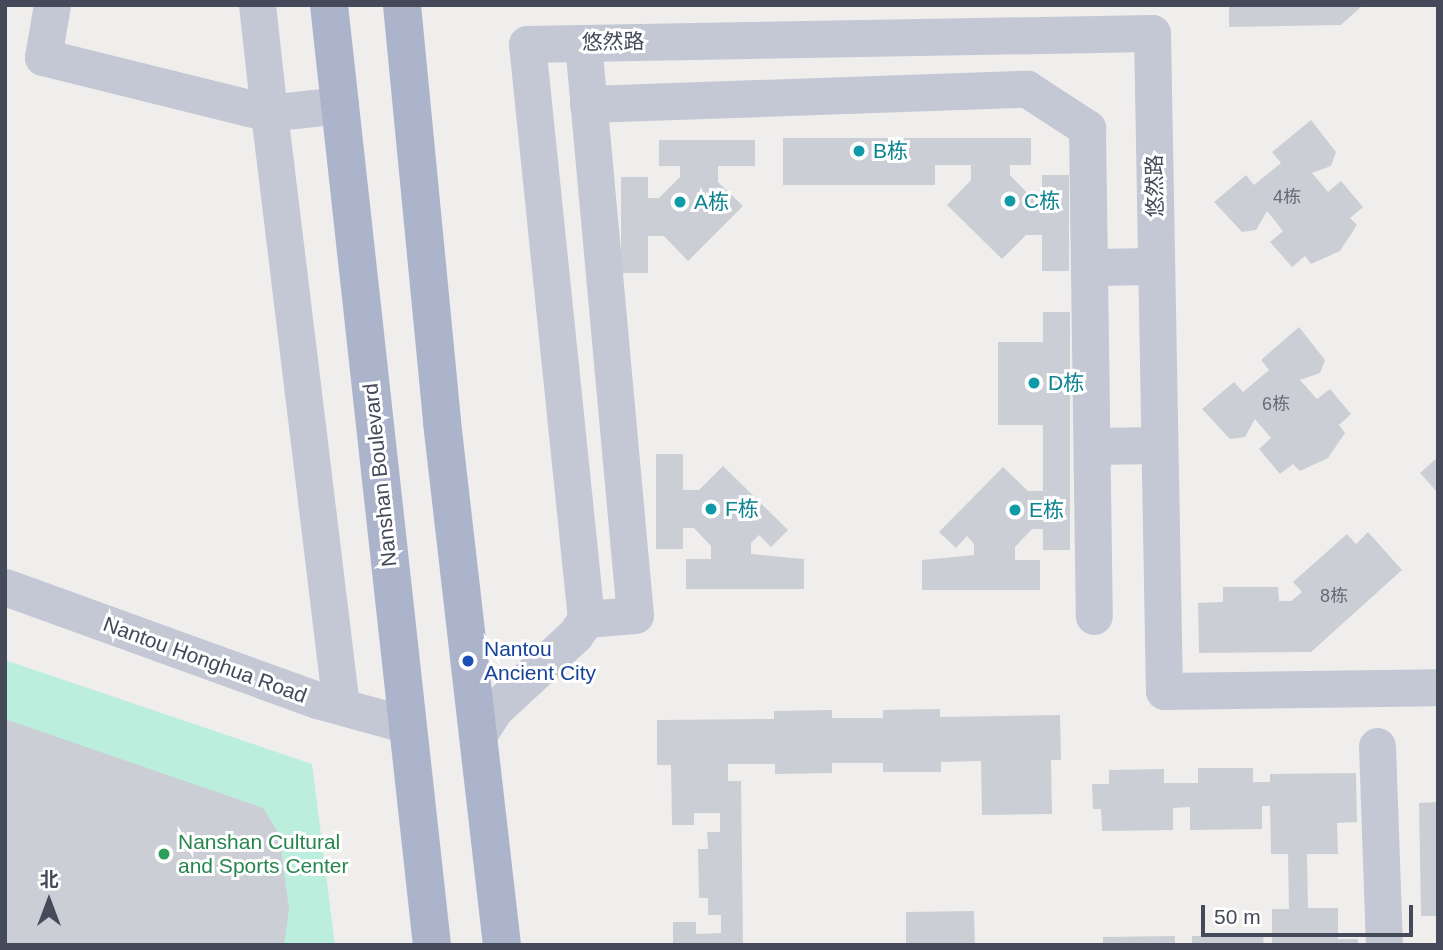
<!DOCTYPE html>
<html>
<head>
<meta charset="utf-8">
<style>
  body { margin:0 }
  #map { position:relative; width:1443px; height:950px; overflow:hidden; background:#f0eeed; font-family:Helvetica,"Noto Sans SC",sans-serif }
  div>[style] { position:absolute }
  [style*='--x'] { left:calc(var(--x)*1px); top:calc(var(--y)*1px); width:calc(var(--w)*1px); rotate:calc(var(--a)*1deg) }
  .green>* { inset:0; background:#bed }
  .building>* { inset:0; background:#ccced5 }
  .minor>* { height:37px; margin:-18.5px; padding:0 18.5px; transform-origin:18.5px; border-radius:18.5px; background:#c3c8d4 }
  .major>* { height:38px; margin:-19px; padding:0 19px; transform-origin:19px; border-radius:19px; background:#acb4cc }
  .dots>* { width:19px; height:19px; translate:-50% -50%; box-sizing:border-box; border:4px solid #fff; border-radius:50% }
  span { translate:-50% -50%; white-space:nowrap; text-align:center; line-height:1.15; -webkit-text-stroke:6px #fff; paint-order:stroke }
  .number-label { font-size:18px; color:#676b79 }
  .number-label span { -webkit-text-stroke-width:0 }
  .street-label { font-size:21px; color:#454a5a }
  .culture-label { font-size:21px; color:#0d838f }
  .left { translate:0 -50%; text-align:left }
  .transit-label { font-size:21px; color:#164399 }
  .leisure-label { font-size:21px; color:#27864d }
  .frame { position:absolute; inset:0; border:7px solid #454a5a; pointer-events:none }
  .north { position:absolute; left:14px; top:866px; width:70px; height:70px; -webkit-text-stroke:5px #fff; paint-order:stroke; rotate:0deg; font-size:19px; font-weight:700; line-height:28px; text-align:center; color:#454a5a }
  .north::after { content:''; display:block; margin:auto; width:24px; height:32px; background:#454a5a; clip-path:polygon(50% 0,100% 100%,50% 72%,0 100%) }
  .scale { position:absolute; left:1201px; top:905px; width:212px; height:32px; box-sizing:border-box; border:4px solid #454a5a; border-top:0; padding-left:9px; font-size:21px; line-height:24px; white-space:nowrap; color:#454a5a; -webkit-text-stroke:5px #fff; paint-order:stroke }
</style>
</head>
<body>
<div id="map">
  <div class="green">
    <i style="clip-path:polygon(5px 660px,312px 764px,335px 945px,5px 945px)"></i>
  </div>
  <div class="building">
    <i style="clip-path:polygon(1229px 5px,1363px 5px,1341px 25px,1229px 27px)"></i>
    <i style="clip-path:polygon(1311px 120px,1336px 152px,1331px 166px,1312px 173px,1328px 192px,1341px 181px,1363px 207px,1350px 218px,1357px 225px,1340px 251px,1311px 264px,1305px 256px,1292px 267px,1270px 242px,1283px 231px,1267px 211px,1256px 230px,1242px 232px,1214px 202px,1246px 175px,1254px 185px,1281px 163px,1272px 152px)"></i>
    <i style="clip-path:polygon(783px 138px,1031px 138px,1031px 165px,1010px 165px,1010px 175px,1031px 197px,1042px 197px,1042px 175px,1069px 175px,1069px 271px,1042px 271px,1042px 235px,1026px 235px,1002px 259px,947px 205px,971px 180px,971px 165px,935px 165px,935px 185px,783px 185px)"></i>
    <i style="clip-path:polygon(659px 140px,755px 140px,755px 166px,718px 166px,718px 182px,743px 206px,688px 261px,664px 236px,648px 236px,648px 273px,621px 273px,621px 177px,648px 177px,648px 198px,659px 198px,680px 177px,680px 166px,659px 166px)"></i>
    <i style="clip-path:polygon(1043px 312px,1070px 312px,1070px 550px,1043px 550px,1043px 529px,1032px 529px,1015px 547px,1015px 560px,1040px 560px,1040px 590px,922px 590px,922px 560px,974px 555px,974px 544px,967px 536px,956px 548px,939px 532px,1003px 467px,1028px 491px,1043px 491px,1043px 425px,998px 425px,998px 342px,1043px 342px)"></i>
    <i style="clip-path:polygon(1299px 327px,1325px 360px,1320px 373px,1300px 380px,1317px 399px,1330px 389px,1351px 414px,1339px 425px,1345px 433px,1328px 458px,1300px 471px,1293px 464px,1280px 474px,1259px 449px,1271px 438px,1255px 419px,1245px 437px,1230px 439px,1202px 409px,1234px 382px,1243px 392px,1269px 370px,1261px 360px)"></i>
    <i style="clip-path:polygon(656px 454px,683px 454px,683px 490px,699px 490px,723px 466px,788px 530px,771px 547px,759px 535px,751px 543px,751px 554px,804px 559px,804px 589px,686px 589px,686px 559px,711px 559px,711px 546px,694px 528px,683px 528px,683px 549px,656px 549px)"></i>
    <i style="clip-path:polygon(1438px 457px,1438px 493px,1420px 473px)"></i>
    <i style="clip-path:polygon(1368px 532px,1402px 570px,1311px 652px,1199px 653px,1198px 603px,1223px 602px,1223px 587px,1278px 587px,1279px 601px,1291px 601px,1302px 592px,1293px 582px,1347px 534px,1356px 544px)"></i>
    <i style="clip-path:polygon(940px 709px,940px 717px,1060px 715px,1061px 760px,1051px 760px,1052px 814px,982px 815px,981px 761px,941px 762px,941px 772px,883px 772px,883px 763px,832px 763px,832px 773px,775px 774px,775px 764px,728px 764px,728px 781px,741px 781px,743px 945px,673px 945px,673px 922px,696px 922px,696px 934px,721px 933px,721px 915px,708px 915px,708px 898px,699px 898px,698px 849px,708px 849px,707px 832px,720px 832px,720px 813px,694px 813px,694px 825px,672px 825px,671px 765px,657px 765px,657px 720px,774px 719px,774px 711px,832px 710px,832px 718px,883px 718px,883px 710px)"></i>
    <i style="clip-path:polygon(5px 719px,263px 808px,279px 834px,289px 909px,284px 945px,5px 945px)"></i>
    <i style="clip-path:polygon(1198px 768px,1253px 768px,1253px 782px,1270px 782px,1270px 774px,1356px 773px,1357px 822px,1337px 823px,1338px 854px,1307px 854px,1308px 908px,1338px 908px,1338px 939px,1358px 939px,1358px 945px,1272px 945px,1272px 909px,1289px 909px,1288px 854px,1271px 854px,1270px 806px,1262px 806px,1262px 829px,1190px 830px,1190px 807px,1173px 808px,1173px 830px,1102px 831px,1101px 809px,1093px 809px,1092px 784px,1109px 784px,1109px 770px,1164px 769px,1164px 783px,1198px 783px)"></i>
    <i style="clip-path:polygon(1438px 802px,1438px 916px,1421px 916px,1419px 803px)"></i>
    <i style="clip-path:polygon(974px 911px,975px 945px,906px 945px,906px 912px)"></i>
    <i style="clip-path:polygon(1263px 935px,1264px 945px,1192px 945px,1192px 936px)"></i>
    <i style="clip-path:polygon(1175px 936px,1175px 945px,1103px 945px,1103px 937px)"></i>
  </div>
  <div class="minor">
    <i style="--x:52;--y:5;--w:53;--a:99.8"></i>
    <i style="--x:43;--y:57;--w:233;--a:13.9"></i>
    <i style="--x:269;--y:113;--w:109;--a:-96.3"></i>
    <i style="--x:583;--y:43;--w:574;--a:84.81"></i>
    <i style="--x:635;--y:615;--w:49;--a:175.3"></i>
    <i style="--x:588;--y:104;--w:439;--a:-2"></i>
    <i style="--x:1027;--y:89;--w:72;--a:33"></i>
    <i style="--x:1087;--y:128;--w:488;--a:89.2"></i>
    <i style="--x:340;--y:105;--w:71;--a:173.6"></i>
    <i style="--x:269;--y:113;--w:597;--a:83.08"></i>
    <i style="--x:1089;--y:267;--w:67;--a:-0.9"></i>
    <i style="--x:1092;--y:446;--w:67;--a:-0.9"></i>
    <i style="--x:5;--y:587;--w:332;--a:19.9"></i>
    <i style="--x:317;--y:700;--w:94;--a:15.4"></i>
    <i style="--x:478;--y:735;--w:31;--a:-57"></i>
    <i style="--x:495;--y:709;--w:109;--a:-42.8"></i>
    <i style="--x:575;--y:635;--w:19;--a:-55"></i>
    <i style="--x:586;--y:619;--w:578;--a:-95.86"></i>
    <i style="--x:527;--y:44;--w:625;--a:-1.01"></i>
    <i style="--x:1152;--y:33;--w:658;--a:88.96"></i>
    <i style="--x:1164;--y:691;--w:274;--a:-0.8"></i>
    <i style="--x:1377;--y:746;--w:199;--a:88"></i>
  </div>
  <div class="major">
    <i style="--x:329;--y:5;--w:946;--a:83.75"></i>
    <i style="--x:402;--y:5;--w:419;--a:84.5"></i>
    <i style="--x:442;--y:422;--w:526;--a:83.46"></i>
  </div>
  <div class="dots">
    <i style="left:859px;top:151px;background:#0f9aa8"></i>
    <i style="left:1010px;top:201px;background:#0f9aa8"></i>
    <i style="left:680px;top:202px;background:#0f9aa8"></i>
    <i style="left:1034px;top:383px;background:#0f9aa8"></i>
    <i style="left:711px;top:509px;background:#0f9aa8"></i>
    <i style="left:1015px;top:510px;background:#0f9aa8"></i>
    <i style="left:468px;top:661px;background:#1a4fb4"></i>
    <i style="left:164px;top:854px;background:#2e9e5b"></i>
  </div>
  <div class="number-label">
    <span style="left:1287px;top:197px">4栋</span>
    <span style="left:1276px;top:404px">6栋</span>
    <span style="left:1334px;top:596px">8栋</span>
  </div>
  <div class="street-label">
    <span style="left:613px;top:42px;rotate:-1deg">悠然路</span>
    <span style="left:1155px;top:186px;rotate:-91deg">悠然路</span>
    <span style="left:380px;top:475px;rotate:-96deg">Nanshan Boulevard</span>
    <span style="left:205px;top:660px;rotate:20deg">Nantou Honghua Road</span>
  </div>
  <div class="culture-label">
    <span class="left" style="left:873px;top:151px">B栋</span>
    <span class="left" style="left:1024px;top:201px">C栋</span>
    <span class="left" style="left:694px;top:202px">A栋</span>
    <span class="left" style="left:1048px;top:383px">D栋</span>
    <span class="left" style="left:725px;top:509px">F栋</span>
    <span class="left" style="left:1029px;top:510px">E栋</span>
  </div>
  <div class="transit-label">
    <span class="left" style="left:484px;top:661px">Nantou<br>Ancient City</span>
  </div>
  <div class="leisure-label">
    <span class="left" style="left:178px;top:854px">Nanshan Cultural<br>and Sports Center</span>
  </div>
  <div class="frame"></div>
  <div class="north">北</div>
  <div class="scale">50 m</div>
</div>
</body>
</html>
